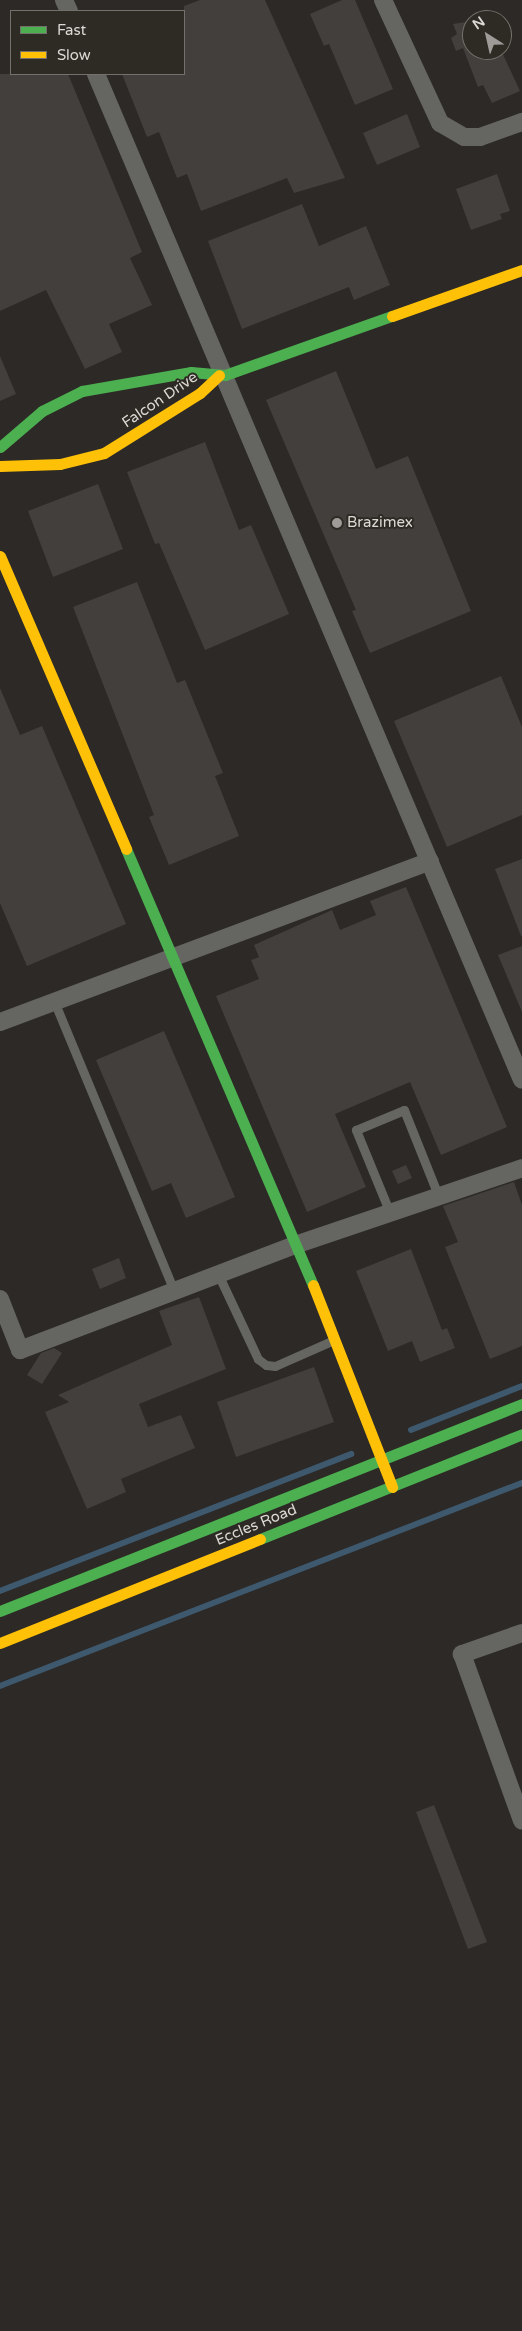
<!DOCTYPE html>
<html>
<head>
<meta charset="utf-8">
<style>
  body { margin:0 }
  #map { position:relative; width:522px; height:2331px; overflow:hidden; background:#2c2926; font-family:"Varela Round",sans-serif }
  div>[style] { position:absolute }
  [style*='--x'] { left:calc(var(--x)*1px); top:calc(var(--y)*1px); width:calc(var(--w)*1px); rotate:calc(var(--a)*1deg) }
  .stream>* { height:5.5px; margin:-2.75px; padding:0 2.75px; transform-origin:2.75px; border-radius:2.75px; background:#3e586d }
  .building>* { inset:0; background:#423f3d }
  .lane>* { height:9px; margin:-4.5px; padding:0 4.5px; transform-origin:4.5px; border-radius:4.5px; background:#656561 }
  .street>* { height:18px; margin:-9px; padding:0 9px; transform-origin:9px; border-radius:9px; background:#656561 }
  .fast>* { height:11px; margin:-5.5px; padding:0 5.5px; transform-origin:5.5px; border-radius:5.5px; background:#4caf50 }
  .slow>* { height:11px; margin:-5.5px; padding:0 5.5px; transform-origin:5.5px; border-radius:5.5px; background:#ffc107 }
  .dots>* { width:14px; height:14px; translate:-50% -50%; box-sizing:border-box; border:2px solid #2e2a24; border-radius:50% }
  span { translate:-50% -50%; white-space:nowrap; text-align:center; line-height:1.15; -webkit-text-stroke:4px #2e2a24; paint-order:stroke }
  .street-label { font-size:15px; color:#dcd9d5 }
  .poi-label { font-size:15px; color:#dcd9d5 }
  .left { translate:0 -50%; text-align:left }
  .legend { position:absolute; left:10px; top:10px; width:175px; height:65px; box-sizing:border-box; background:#2e2a24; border:1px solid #74706b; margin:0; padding:6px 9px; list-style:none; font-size:15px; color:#dcd9d5 }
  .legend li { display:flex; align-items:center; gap:10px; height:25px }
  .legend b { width:25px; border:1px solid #74706b }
  .north { position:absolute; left:462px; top:10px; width:50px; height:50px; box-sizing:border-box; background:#2e2a24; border:1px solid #74706b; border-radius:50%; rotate:325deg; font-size:14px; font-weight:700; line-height:20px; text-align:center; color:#dcd9d5 }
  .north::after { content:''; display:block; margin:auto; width:18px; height:22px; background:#9e9b98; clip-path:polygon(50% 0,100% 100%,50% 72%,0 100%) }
</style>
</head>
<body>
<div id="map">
  <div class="stream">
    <i style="--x:411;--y:1430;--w:119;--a:-21.6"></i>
    <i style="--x:0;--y:1591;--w:377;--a:-21.3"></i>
    <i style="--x:0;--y:1686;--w:560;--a:-21.25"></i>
  </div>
  <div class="building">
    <i style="clip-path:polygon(200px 0,265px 0,345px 178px,294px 193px,287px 178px,201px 211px,187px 174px,177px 178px,159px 132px,147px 137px,122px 74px,184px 74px,184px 6px)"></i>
    <i style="clip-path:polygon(342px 0,355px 0,393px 89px,355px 105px,329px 44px,324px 46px,310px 14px)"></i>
    <i style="clip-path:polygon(472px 21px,472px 50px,501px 50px,520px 91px,492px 103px,483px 85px,478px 87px,463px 48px,456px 51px,451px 38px,457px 34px,453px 24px)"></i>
    <i style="clip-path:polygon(0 74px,68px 74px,142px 252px,130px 258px,152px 305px,109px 324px,122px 352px,85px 369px,46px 290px,0 311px)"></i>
    <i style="clip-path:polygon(407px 114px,420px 147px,377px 165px,363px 133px)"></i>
    <i style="clip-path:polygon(497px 174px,510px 211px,500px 214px,502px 219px,471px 230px,456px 189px)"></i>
    <i style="clip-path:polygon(302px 204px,319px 246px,366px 226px,390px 285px,354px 300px,349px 287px,242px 329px,208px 241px)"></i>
    <i style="clip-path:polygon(0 356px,16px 394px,0 401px)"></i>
    <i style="clip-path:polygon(336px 371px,376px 469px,408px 456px,471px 611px,370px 653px,352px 611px,356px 610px,266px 400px)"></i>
    <i style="clip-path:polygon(205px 442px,239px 530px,251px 525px,289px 614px,205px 650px,159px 543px,155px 544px,127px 472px)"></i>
    <i style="clip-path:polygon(98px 484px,123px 549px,53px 577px,28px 511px)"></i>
    <i style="clip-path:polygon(137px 582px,177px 683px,185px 680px,223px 773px,215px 776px,239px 836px,169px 865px,149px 817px,154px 815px,73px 607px)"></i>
    <i style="clip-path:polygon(501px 676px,522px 727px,522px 815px,447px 847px,394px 721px)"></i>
    <i style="clip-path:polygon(0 688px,20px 735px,42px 726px,126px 924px,27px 966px,0 903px)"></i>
    <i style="clip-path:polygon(522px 859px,522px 936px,521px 936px,495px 869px)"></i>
    <i style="clip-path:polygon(406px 887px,507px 1127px,441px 1155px,410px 1082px,335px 1114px,366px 1187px,307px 1212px,216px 996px,259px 979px,251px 960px,259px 957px,254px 945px,332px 910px,340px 930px,376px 915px,370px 901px)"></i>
    <i style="clip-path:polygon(522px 946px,522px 1012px,498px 955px)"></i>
    <i style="clip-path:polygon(164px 1031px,235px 1197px,186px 1218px,171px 1183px,152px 1191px,96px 1060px)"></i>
    <i style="clip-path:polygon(406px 1165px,412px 1178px,398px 1184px,392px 1171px)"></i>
    <i style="clip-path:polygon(514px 1182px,522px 1205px,522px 1346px,490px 1359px,445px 1247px,458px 1242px,443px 1206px)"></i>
    <i style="clip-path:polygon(411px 1249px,442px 1330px,447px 1328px,455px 1348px,420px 1362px,412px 1341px,388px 1351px,356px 1271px)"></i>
    <i style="clip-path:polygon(119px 1258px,126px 1278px,100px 1289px,92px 1269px)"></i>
    <i style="clip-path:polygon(199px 1297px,226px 1369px,139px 1404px,148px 1427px,181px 1415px,195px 1448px,121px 1479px,126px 1492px,87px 1509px,45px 1412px,69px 1402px,58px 1395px,172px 1345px,159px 1311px)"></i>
    <i style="clip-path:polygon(54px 1348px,62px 1353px,42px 1384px,27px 1375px,41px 1353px)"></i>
    <i style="clip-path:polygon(314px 1367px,334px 1422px,236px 1457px,217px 1402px)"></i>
    <i style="clip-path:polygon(434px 1805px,487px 1942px,468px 1949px,416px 1812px)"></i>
  </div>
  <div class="lane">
    <i style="--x:54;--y:1001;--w:314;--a:67.5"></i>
    <i style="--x:390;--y:1213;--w:90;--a:-112.3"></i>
    <i style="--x:356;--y:1130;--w:52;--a:-22.6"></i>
    <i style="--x:404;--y:1110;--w:92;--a:68.2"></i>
    <i style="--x:218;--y:1274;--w:94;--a:64.8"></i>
    <i style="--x:258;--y:1359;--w:10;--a:37"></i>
    <i style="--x:266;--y:1365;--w:9;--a:6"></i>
    <i style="--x:275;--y:1366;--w:64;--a:-23.8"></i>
  </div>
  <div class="street">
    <i style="--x:64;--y:0;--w:12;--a:66"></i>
    <i style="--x:383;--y:0;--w:136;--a:65.1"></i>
    <i style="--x:440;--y:123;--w:28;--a:30"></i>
    <i style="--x:464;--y:137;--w:16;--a:0"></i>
    <i style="--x:480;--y:137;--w:45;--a:-19.7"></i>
    <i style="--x:96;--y:74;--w:1092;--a:67.05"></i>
    <i style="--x:0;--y:1022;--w:459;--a:-20.5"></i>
    <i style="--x:0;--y:1299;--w:55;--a:68.6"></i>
    <i style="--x:20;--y:1350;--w:294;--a:-20.9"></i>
    <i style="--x:295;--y:1245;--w:240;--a:-18.7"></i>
    <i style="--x:522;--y:1633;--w:64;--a:160.7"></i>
    <i style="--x:462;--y:1654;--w:177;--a:70.2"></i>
  </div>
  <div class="fast">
    <i style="--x:0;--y:447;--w:55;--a:-40.6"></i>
    <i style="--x:42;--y:411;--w:45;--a:-26.6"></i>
    <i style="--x:82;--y:391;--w:111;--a:-9.9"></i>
    <i style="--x:191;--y:372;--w:34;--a:5"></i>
    <i style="--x:225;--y:375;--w:177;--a:-19.5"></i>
    <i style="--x:126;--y:849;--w:474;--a:66.8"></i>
    <i style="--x:260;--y:1539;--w:282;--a:-21.8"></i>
    <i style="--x:0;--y:1611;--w:562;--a:-21.63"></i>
  </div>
  <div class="slow">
    <i style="--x:392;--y:316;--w:138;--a:-19.5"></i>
    <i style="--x:0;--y:466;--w:60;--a:-1.9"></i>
    <i style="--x:60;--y:464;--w:45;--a:-14"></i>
    <i style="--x:104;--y:453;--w:113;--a:-32"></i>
    <i style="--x:200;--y:393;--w:26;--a:-43"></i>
    <i style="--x:0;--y:556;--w:319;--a:66.7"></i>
    <i style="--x:313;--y:1285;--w:217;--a:68.6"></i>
    <i style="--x:0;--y:1643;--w:280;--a:-21.8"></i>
  </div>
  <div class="dots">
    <i style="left:337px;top:523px;background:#9e9b98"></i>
  </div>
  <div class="street-label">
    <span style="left:160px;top:400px;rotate:-34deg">Falcon Drive</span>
    <span style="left:256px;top:1525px;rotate:-22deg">Eccles Road</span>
  </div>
  <div class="poi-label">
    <span class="left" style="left:347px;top:523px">Brazimex</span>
  </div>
  <ul class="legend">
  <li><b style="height:6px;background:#4caf50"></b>Fast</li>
  <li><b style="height:6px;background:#ffc107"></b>Slow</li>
  </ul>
  <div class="north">N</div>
</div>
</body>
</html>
